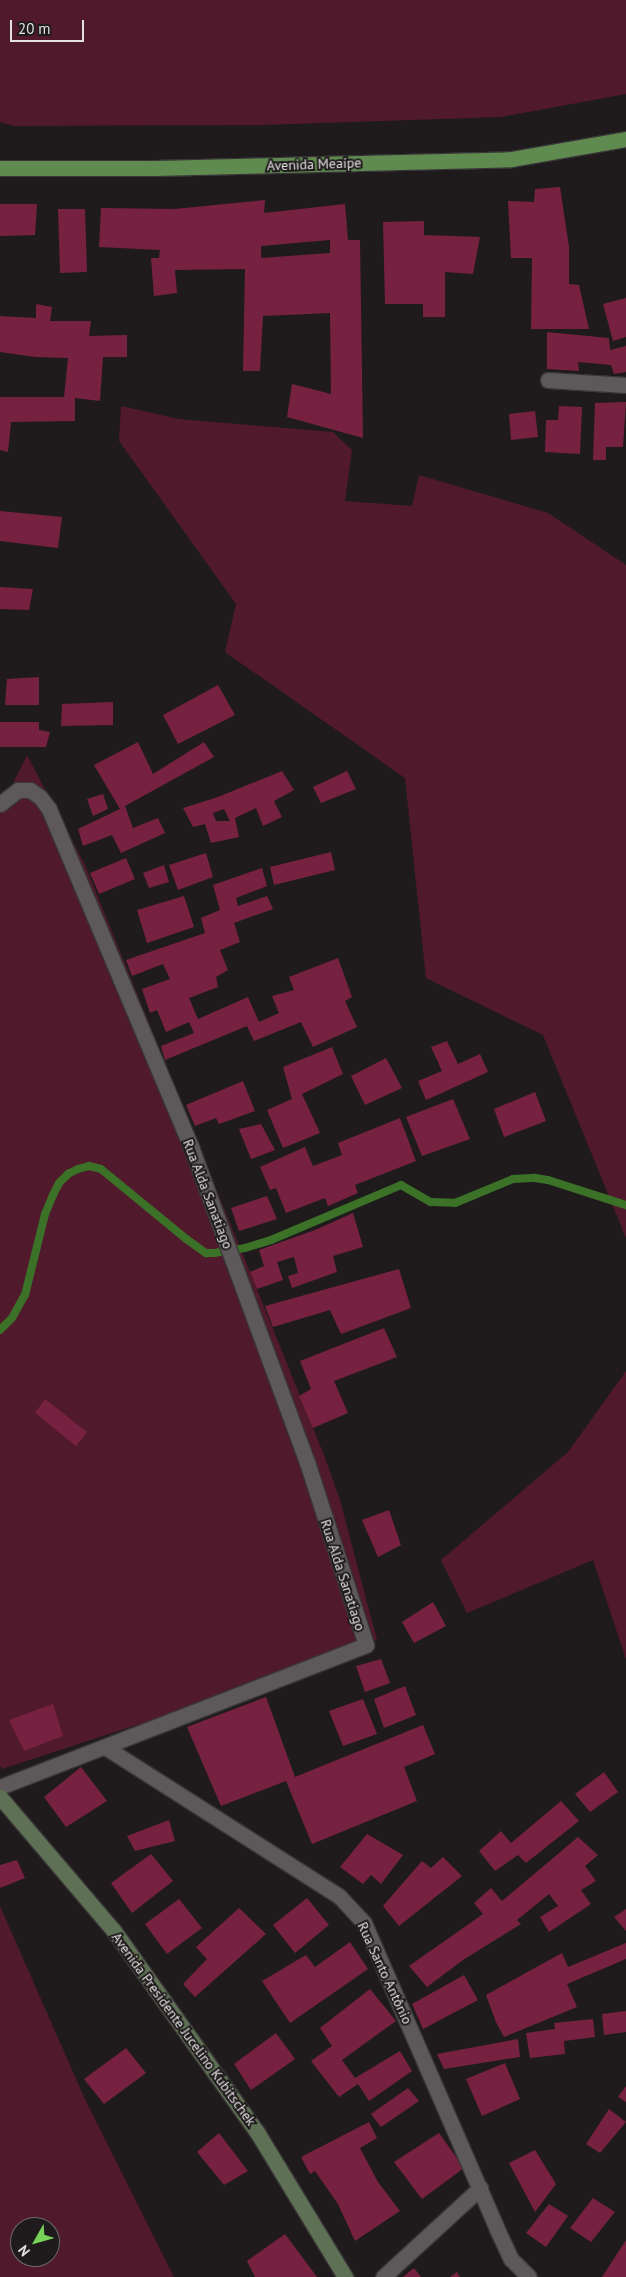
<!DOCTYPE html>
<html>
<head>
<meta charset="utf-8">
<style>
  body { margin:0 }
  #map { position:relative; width:626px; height:2277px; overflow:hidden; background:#1f1b1c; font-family:"PT Sans",sans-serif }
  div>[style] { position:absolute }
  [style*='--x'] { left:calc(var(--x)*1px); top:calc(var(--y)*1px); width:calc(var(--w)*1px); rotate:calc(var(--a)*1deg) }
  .green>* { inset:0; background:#50192c }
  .stream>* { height:8px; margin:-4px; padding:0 4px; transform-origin:4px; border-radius:4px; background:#3b7228 }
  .building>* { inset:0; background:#772140 }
  .roads { filter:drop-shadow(1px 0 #393637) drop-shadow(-1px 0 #393637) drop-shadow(0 1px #393637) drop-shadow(0 -1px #393637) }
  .street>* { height:15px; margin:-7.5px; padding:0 7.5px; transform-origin:7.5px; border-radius:7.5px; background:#5d595a }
  .secondary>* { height:15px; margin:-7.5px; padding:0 7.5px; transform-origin:7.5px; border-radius:7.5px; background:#5e7155 }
  .primary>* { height:15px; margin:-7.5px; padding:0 7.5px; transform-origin:7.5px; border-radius:7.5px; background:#5f8a50 }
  span { translate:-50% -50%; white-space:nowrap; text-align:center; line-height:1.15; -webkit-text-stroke:4px #1f1b1c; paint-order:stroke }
  .street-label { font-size:14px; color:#e4e1e2 }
  .north { position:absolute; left:10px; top:2217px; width:50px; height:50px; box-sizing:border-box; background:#1f1b1c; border:1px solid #6e6a6b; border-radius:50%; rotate:232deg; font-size:14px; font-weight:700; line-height:20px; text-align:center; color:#e4e1e2 }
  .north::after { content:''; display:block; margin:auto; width:18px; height:22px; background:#78d259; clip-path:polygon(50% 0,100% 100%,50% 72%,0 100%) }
  .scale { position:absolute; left:10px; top:20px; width:74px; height:22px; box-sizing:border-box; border:2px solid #e4e1e2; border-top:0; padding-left:6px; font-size:15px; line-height:18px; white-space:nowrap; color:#e4e1e2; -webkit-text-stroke:4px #1f1b1c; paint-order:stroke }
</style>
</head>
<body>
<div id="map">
  <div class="green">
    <i style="clip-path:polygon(0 0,626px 0,626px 94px,501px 117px,263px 125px,14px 126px,0 122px)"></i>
    <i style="clip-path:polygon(121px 406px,179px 419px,333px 432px,352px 450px,345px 501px,412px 506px,419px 475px,548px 513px,626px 565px,626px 1238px,543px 1035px,426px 978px,405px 778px,225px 652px,236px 604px,119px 441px)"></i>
    <i style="clip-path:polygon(27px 755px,85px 865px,324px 1455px,340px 1500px,377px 1640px,308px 1669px,2px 1769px,0 1766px,0 810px)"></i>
    <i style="clip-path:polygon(626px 1371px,626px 1659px,593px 1560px,467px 1613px,441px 1560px,568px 1452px)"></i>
    <i style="clip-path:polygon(evenodd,0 1906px,84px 2097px,174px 2277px,0 2277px,0 1906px,20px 2227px,50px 2227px,50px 2257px,20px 2257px,20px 2227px)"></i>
  </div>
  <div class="stream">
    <i style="--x:0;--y:1330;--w:17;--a:-45"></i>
    <i style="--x:12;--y:1318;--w:26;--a:-61"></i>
    <i style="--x:25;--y:1295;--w:83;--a:-76.1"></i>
    <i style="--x:45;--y:1214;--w:21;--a:-67"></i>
    <i style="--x:53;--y:1195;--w:13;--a:-63"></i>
    <i style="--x:59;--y:1183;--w:13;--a:-45"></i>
    <i style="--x:68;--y:1174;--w:11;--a:-27"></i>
    <i style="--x:78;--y:1169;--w:11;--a:-15"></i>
    <i style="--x:89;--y:1166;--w:12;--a:14"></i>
    <i style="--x:101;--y:1169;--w:109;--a:39.4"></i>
    <i style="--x:185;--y:1238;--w:26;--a:36"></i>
    <i style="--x:206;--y:1253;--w:8;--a:0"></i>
    <i style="--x:214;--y:1253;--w:31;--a:-9"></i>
    <i style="--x:245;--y:1248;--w:27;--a:-17"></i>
    <i style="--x:271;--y:1240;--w:141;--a:-22.9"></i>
    <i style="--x:401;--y:1185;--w:34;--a:30"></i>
    <i style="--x:431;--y:1202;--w:24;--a:2"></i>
    <i style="--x:455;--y:1203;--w:63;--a:-22.5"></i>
    <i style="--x:513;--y:1179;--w:22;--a:-3"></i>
    <i style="--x:535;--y:1178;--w:13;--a:9"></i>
    <i style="--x:548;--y:1180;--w:82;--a:17.8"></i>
  </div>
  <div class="building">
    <i style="clip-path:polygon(560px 187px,569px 247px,569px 284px,579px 285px,589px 329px,531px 329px,532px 258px,511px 258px,508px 201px,534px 202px,535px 189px)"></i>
    <i style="clip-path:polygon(evenodd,265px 200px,264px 213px,345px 204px,348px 240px,360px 240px,363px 438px,287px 417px,292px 384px,331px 394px,330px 313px,263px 316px,260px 371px,243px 371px,245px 269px,175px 270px,177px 293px,154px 296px,151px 258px,159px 258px,160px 250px,99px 247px,101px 208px,174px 209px,265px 200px,330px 240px,330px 253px,261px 258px,261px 246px,330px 240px)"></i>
    <i style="clip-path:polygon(0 204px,37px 204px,35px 235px,0 236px)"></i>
    <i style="clip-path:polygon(58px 209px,85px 209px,87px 272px,60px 273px)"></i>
    <i style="clip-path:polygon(424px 221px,424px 235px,480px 237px,473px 274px,445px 272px,445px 317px,423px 317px,423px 304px,385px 304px,383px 222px)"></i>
    <i style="clip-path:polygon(626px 298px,626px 337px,613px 341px,603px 304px)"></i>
    <i style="clip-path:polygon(36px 304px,52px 307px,50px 321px,91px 321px,89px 336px,127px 335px,127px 357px,103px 357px,100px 401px,75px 398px,75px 421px,11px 422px,8px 452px,0 450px,0 397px,64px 397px,68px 358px,35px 357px,0 352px,0 316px,36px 318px)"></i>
    <i style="clip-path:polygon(547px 332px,609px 338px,610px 350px,626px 346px,626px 372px,614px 374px,611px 365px,578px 362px,579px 371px,547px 369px)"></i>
    <i style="clip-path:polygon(626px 402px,623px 447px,606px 447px,606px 460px,593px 460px,595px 403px)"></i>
    <i style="clip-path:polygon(559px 406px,582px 407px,580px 454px,545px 452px,546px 420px,558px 420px)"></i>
    <i style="clip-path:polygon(535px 411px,538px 437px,511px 440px,509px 414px)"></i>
    <i style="clip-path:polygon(0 511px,62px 517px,58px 548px,0 541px)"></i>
    <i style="clip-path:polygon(0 587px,33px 589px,29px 610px,0 609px)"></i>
    <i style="clip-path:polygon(39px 677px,39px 705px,5px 705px,7px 679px)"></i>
    <i style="clip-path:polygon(218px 685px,235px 715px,178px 744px,163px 715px)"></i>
    <i style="clip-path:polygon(113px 702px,113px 725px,61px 726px,62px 704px)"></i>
    <i style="clip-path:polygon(0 722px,39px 722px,39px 730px,50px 732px,46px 747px,0 747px)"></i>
    <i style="clip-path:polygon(138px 742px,153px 774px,204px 742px,214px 757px,125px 806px,133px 828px,158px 818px,165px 833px,121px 853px,112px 835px,83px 846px,78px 829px,120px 809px,94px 765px)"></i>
    <i style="clip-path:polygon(evenodd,282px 771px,294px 790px,274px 801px,282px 817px,263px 826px,256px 808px,235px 818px,239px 837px,211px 843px,205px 824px,193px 827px,183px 808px,218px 797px,282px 771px,224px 809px,230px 821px,216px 821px,213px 813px,224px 809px)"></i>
    <i style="clip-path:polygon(347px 771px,356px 789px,321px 803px,313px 787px)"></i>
    <i style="clip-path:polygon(103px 794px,108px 809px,93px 816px,87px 799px)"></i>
    <i style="clip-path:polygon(331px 852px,335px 870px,274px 885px,270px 867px)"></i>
    <i style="clip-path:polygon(206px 853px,213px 877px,178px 890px,169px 865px)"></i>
    <i style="clip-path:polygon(126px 858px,135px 879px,99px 894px,90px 873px)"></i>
    <i style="clip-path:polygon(164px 865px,169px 882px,149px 888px,143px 873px)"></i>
    <i style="clip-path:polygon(262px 868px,267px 886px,236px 898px,238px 906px,267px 896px,273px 909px,234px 923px,240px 942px,220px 950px,228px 970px,216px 977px,218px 987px,189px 998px,198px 1019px,248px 997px,259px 1022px,279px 1013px,272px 996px,294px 990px,289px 977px,338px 958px,352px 997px,345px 1001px,357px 1027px,313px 1047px,301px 1022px,254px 1041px,247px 1026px,165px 1060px,161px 1046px,194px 1033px,189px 1022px,166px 1032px,157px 1010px,150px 1013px,142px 989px,170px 979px,163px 964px,132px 976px,126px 960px,205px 933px,201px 918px,220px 910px,213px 885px)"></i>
    <i style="clip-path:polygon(184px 896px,194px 927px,147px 943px,137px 910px)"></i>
    <i style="clip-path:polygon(447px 1041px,458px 1064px,480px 1054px,488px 1072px,426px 1100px,418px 1081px,442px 1071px,431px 1047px)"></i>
    <i style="clip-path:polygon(332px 1047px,343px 1074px,302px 1094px,320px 1133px,283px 1148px,267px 1110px,292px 1099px,283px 1067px)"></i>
    <i style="clip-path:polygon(386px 1058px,402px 1088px,365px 1105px,351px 1076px)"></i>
    <i style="clip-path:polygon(243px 1081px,255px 1111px,219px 1124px,216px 1118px,195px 1126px,186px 1105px)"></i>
    <i style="clip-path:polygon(535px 1092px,546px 1121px,504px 1137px,494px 1109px)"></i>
    <i style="clip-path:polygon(453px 1099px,470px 1139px,422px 1156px,406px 1117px)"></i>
    <i style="clip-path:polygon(400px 1118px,416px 1161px,355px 1185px,358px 1193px,328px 1206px,325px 1198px,286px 1213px,276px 1188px,270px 1190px,260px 1167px,305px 1147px,313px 1166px,342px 1155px,338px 1143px)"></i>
    <i style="clip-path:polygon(261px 1124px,275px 1150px,251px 1159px,239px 1129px)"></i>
    <i style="clip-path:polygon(267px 1196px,277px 1219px,239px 1231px,231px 1208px)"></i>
    <i style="clip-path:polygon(353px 1213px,363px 1247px,333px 1256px,337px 1272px,292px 1288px,288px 1276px,298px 1273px,294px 1257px,277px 1262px,283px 1280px,257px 1289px,250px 1272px,264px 1266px,259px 1250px,315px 1230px)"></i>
    <i style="clip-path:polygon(399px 1269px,411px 1308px,341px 1334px,330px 1310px,273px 1327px,265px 1306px)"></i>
    <i style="clip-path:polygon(384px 1328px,397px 1357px,334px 1381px,348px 1413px,313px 1428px,299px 1396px,311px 1389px,300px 1361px)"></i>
    <i style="clip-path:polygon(45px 1399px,87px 1432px,76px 1446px,35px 1413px)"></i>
    <i style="clip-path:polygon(389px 1510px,401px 1545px,378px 1557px,362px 1520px)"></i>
    <i style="clip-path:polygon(433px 1602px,446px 1626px,414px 1643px,402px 1622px)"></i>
    <i style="clip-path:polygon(381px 1659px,390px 1683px,365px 1692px,356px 1666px)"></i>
    <i style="clip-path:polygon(405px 1686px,416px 1715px,384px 1728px,374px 1699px)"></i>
    <i style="clip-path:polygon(266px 1697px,295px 1777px,423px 1725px,435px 1754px,404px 1767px,417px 1801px,312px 1844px,286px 1781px,221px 1806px,187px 1727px)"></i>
    <i style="clip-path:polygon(363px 1699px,377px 1734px,343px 1746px,329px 1711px)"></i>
    <i style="clip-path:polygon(53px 1704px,63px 1736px,24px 1751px,9px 1720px)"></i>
    <i style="clip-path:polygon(81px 1767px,107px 1801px,66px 1827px,44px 1797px)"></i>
    <i style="clip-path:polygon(604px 1772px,618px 1792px,590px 1812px,575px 1794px)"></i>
    <i style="clip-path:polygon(561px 1801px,579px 1821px,526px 1863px,518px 1855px,495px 1871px,479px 1851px,501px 1831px,511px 1843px)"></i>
    <i style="clip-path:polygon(169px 1820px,175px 1841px,135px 1851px,127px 1836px)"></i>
    <i style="clip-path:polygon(367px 1834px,403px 1855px,381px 1884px,371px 1875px,363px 1884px,340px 1867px)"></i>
    <i style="clip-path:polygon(578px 1837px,598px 1855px,585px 1866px,596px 1881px,581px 1890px,591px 1904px,549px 1932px,540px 1917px,558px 1906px,549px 1894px,517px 1920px,521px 1924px,463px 1960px,427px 1987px,409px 1966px,483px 1914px,474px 1903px,491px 1888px,502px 1901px)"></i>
    <i style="clip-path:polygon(151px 1854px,173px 1881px,132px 1913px,111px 1883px)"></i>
    <i style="clip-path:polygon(443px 1857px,462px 1876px,399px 1926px,383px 1906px,422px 1861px,431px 1868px)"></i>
    <i style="clip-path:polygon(17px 1860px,25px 1878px,0 1888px,0 1865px)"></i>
    <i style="clip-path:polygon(307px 1898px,329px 1925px,295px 1953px,273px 1925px)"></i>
    <i style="clip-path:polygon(179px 1899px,202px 1928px,167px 1954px,145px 1924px)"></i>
    <i style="clip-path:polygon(239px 1908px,266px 1934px,195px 1997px,183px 1984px,207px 1959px,196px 1947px)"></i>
    <i style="clip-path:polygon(626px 1909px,626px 1931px,614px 1917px)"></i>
    <i style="clip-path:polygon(350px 1942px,368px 1969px,290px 2023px,262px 1981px,306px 1955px,315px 1967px)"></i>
    <i style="clip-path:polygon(626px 1943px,626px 1959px,567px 1984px,577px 2007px,504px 2037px,496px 2022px,486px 1995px,562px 1953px,568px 1967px)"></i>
    <i style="clip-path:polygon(464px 1975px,478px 2000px,423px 2029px,412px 2004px)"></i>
    <i style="clip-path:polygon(370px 1989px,396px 2021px,342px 2060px,355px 2078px,400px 2051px,412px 2071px,369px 2101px,358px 2084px,339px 2097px,311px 2061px,332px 2046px,320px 2028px)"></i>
    <i style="clip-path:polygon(626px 2011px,626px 2032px,604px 2035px,602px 2014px)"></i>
    <i style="clip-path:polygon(593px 2019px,595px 2037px,564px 2041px,565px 2054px,530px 2058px,526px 2033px,555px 2029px,554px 2023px)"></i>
    <i style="clip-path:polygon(276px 2033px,295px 2059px,251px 2090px,234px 2064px)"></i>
    <i style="clip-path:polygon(518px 2039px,520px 2057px,444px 2069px,437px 2054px)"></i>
    <i style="clip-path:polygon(126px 2048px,146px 2073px,104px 2104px,84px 2079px)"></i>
    <i style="clip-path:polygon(505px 2063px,520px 2099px,482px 2116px,466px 2079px)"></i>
    <i style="clip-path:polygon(626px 2086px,626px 2102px,618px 2097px)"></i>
    <i style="clip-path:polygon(408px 2088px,419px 2101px,381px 2127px,371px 2114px)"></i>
    <i style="clip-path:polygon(609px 2109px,626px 2122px,600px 2153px,586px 2144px)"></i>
    <i style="clip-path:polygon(369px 2122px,377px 2138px,360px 2148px,378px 2182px,400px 2211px,355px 2241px,338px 2204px,315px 2171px,310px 2174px,301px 2157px)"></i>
    <i style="clip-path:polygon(219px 2133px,248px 2171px,224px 2185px,197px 2152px)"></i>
    <i style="clip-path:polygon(439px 2133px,464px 2168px,422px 2199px,394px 2162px)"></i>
    <i style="clip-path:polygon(535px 2150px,556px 2184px,535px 2212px,509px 2163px)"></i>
    <i style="clip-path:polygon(593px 2198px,615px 2212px,591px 2242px,570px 2228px)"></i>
    <i style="clip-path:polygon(549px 2204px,568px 2216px,546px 2247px,526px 2233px)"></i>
    <i style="clip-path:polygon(285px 2234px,317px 2277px,255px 2277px,247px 2261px)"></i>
    <i style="clip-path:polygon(626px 2240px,626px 2277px,602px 2277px)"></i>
    <i style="clip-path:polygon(414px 2268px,421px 2277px,403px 2277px)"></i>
    <i style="clip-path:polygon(457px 2272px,460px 2277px,450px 2277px)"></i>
  </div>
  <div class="roads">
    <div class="street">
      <i style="--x:548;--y:380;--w:78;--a:3.7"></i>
      <i style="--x:0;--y:804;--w:23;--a:-38"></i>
      <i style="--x:18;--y:790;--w:12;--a:0"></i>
      <i style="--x:30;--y:790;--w:12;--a:35"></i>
      <i style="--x:40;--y:797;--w:15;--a:53"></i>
      <i style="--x:49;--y:809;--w:367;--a:67.2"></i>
      <i style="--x:191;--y:1147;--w:336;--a:69.8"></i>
      <i style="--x:307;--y:1462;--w:192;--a:72.1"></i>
      <i style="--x:366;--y:1645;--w:393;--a:158.8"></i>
      <i style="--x:105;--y:1747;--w:277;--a:32.5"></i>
      <i style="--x:339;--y:1896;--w:37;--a:47"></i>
      <i style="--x:364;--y:1923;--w:331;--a:66.5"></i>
      <i style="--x:496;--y:2227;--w:35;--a:65"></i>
      <i style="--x:511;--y:2259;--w:25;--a:45"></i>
      <i style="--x:383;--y:2277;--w:132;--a:-42.5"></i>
    </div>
    <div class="secondary">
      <i style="--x:0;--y:1797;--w:176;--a:49.6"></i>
      <i style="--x:114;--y:1931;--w:247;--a:54.6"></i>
      <i style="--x:257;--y:2132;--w:170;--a:58.7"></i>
    </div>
    <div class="primary">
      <i style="--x:0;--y:168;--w:155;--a:0"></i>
      <i style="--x:155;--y:168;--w:356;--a:-1.4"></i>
      <i style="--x:511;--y:159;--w:117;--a:-9.9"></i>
    </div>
  </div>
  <div class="street-label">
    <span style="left:314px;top:164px;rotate:-2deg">Avenida Meaípe</span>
    <span style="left:208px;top:1194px;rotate:69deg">Rua Alda Sanatiago</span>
    <span style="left:343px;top:1575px;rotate:72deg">Rua Alda Sanatiago</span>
    <span style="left:385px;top:1973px;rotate:65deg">Rua Santo Antônio</span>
    <span style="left:184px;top:2029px;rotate:54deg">Avenida Presidente Jucelino Kubitschek</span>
  </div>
  <div class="north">N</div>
  <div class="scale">20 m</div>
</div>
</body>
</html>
